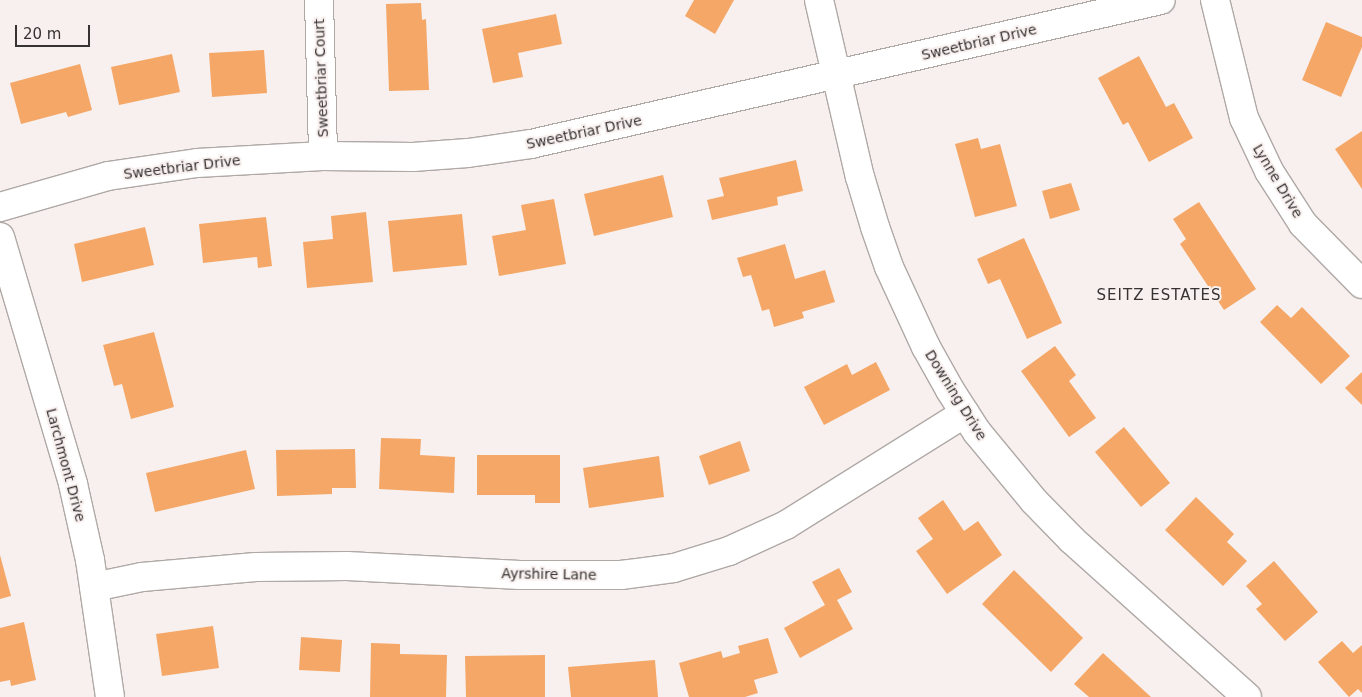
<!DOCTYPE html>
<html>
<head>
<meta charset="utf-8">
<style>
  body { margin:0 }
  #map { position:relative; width:1362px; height:697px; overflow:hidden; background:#f8f0ee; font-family:"DejaVu Sans",sans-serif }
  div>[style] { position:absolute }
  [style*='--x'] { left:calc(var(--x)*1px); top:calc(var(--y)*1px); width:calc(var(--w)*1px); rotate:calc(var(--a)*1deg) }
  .building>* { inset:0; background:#f4a767 }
  .roads { filter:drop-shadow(1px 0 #afa9a6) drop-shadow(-1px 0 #afa9a6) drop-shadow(0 1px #afa9a6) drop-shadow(0 -1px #afa9a6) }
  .minor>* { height:28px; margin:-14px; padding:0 14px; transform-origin:14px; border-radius:14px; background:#fff }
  span { translate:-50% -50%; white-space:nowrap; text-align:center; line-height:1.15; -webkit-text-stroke:4px #f8f0ee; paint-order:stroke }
  .street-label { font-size:14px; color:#363332 }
  .neighbourhood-label { font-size:15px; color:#363332; letter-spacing:1px }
  .scale { position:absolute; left:15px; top:25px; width:75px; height:22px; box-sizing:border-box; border:2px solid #363332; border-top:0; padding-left:6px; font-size:15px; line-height:18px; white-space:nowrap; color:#363332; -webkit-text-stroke:4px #f8f0ee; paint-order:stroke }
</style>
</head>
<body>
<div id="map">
  <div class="building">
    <i style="clip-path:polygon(694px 0,734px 0,715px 34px,685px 16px)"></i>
    <i style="clip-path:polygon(421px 3px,422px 20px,426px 19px,429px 90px,389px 91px,386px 4px)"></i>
    <i style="clip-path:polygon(556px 14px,562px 44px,518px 53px,523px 77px,493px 83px,482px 29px)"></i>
    <i style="clip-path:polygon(1326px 22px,1362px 37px,1362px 47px,1341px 97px,1302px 80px)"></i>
    <i style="clip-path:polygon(264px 50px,267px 93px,212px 97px,209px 53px)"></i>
    <i style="clip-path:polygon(172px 54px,180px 92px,119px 105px,111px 67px)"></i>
    <i style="clip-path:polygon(1139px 56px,1166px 107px,1174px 103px,1193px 138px,1149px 162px,1128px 122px,1123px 125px,1098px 78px)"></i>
    <i style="clip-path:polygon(80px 64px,92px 110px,68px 117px,66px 112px,21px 124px,10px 83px)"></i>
    <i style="clip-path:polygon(1362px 131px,1362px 189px,1335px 149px)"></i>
    <i style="clip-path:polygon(978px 138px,981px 149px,1000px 144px,1017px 206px,975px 217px,955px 144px)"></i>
    <i style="clip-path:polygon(796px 160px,803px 191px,777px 197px,778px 205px,712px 220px,707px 200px,724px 196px,719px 178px)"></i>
    <i style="clip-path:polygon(663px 175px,673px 217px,594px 236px,584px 194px)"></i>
    <i style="clip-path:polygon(1071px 183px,1080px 210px,1050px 219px,1042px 191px)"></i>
    <i style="clip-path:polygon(554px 199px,566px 264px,499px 276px,492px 236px,526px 230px,521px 205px)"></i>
    <i style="clip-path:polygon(1199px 202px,1256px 289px,1224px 310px,1180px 244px,1186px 239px,1173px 219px)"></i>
    <i style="clip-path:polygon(366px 212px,373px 282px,307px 288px,303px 242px,333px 239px,331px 216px)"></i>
    <i style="clip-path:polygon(462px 214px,467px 265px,393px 272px,388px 221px)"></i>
    <i style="clip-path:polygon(266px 217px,272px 266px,258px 268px,257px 257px,203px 263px,199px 224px)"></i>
    <i style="clip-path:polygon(145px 227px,154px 265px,82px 282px,74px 244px)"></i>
    <i style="clip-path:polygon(1024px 238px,1062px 323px,1027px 339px,1000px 279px,988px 284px,977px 259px)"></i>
    <i style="clip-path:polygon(785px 244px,795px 279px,825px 270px,835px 302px,802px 312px,804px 318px,774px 327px,769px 309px,762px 311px,751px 275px,743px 277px,737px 258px)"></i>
    <i style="clip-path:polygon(1277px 305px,1291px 318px,1302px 307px,1350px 356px,1321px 384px,1260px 322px)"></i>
    <i style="clip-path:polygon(154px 332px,174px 407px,131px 419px,122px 384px,114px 386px,103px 345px)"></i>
    <i style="clip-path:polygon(1055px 346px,1076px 375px,1069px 381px,1096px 418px,1069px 437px,1021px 371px)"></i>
    <i style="clip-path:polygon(876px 362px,890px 390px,824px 425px,804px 387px,847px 364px,852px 375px)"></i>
    <i style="clip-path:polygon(1362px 372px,1362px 405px,1345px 388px)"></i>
    <i style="clip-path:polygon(1124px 427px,1170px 483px,1141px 507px,1095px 452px)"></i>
    <i style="clip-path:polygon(381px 438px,421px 439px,420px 455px,455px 457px,454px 493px,379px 489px)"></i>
    <i style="clip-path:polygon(740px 441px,750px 471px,709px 485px,699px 456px)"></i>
    <i style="clip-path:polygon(355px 449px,356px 488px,332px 488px,332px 494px,277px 496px,276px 450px)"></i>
    <i style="clip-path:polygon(246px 450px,255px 489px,155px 512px,146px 473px)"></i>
    <i style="clip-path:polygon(477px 455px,560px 455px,560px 503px,535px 503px,535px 495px,477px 495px)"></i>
    <i style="clip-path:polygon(659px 456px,664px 497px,589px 508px,583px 468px)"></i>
    <i style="clip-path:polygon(1196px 497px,1234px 534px,1227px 542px,1247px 561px,1223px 586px,1165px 530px)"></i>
    <i style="clip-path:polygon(943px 500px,964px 531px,978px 521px,1002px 555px,947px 594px,916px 551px,933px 539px,918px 518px)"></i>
    <i style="clip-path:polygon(0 555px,11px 596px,0 599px)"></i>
    <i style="clip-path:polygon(1274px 561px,1318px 612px,1285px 641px,1256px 609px,1262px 604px,1246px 586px)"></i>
    <i style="clip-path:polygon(839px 568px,852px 592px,837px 600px,853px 629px,800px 658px,784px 628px,825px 605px,812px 582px)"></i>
    <i style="clip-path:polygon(1014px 570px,1083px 638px,1051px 672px,982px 604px)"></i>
    <i style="clip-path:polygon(24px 622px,36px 680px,11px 686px,10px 680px,0 682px,0 628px)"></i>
    <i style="clip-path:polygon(213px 626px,219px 668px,162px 676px,156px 634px)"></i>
    <i style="clip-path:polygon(301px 637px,342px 640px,340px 672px,299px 670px)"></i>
    <i style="clip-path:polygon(768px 638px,778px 673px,754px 680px,758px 693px,745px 697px,689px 697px,679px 663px,721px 651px,723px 658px,740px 653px,738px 646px)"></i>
    <i style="clip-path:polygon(1342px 641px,1353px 653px,1362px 645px,1362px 693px,1358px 689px,1349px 697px,1318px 662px)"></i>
    <i style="clip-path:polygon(371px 643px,400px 644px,400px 654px,447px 655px,446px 697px,370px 697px)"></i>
    <i style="clip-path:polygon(1103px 653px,1151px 697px,1089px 697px,1074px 684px)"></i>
    <i style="clip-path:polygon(545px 655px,545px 697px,466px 697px,465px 656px)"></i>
    <i style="clip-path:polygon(655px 660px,658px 697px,571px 697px,568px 667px)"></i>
  </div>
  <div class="roads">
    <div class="minor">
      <i style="--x:319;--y:0;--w:156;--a:88.5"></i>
      <i style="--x:819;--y:0;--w:182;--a:77"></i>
      <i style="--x:860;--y:177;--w:52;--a:73.3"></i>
      <i style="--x:875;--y:227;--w:42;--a:70.7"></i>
      <i style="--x:889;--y:267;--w:88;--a:65.2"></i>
      <i style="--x:926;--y:347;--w:49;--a:60.8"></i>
      <i style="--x:950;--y:390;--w:50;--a:57.3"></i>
      <i style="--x:977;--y:432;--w:89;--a:50.4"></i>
      <i style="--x:1034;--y:501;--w:54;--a:45.7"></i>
      <i style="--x:1072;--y:540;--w:235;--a:41.9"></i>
      <i style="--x:1215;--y:0;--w:122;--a:76.2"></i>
      <i style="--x:1244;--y:118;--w:59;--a:64.7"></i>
      <i style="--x:1269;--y:171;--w:63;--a:57.3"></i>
      <i style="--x:1303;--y:224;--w:84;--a:45.5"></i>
      <i style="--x:0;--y:207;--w:112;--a:-16"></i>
      <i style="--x:108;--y:176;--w:90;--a:-8.3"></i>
      <i style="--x:197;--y:163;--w:126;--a:-3.2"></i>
      <i style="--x:323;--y:156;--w:90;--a:0.6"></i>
      <i style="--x:413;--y:157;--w:55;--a:-4.2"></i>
      <i style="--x:468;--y:153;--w:64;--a:-8.1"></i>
      <i style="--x:531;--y:144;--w:646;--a:-12.88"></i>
      <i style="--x:0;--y:237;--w:258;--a:73.5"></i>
      <i style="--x:73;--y:484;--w:78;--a:77.4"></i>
      <i style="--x:90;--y:560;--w:138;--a:81.7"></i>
      <i style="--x:94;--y:587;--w:49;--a:-11.8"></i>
      <i style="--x:142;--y:577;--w:114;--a:-5"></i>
      <i style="--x:256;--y:567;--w:91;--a:-0.6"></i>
      <i style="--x:347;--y:566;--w:173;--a:3"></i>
      <i style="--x:520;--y:575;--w:101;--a:0"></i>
      <i style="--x:621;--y:575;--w:53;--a:-7.5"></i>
      <i style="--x:674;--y:568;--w:58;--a:-17.2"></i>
      <i style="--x:729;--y:551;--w:63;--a:-24.5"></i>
      <i style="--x:786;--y:525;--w:211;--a:-32"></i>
    </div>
  </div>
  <div class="street-label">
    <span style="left:979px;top:42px;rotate:-13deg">Sweetbriar Drive</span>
    <span style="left:321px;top:78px;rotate:-92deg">Sweetbriar Court</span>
    <span style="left:584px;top:132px;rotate:-12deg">Sweetbriar Drive</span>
    <span style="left:182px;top:167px;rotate:-7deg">Sweetbriar Drive</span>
    <span style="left:1278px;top:181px;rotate:59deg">Lynne Drive</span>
    <span style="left:956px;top:395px;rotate:58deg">Downing Drive</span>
    <span style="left:66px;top:465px;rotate:75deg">Larchmont Drive</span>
    <span style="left:549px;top:574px;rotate:1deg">Ayrshire Lane</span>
  </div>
  <div class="neighbourhood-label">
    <span style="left:1159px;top:296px">SEITZ ESTATES</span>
  </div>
  <div class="scale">20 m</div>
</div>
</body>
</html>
